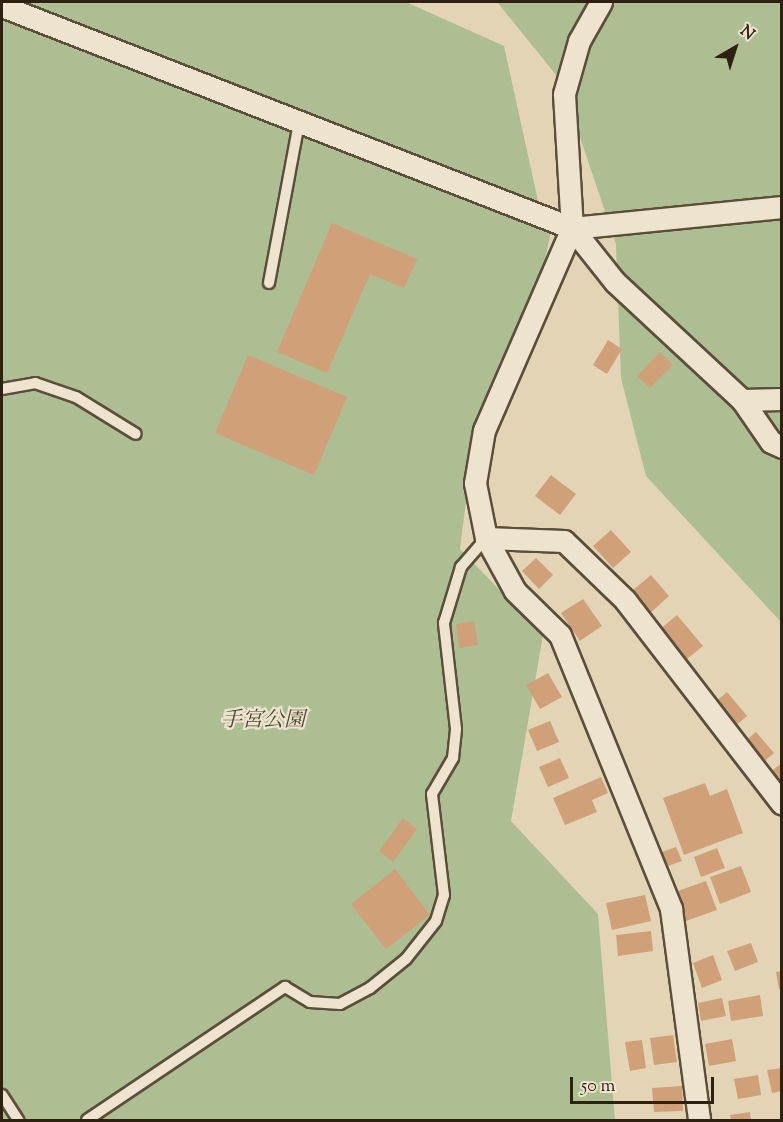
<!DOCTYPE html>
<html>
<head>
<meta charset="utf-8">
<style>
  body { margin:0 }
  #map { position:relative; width:783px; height:1122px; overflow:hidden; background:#e3d4b5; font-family:"Sorts Mill Goudy","Noto Serif JP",serif }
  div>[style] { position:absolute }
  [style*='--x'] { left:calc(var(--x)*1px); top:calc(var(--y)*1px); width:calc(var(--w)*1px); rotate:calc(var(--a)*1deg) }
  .green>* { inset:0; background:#adbe92 }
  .building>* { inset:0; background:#d0a079 }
  .roads { filter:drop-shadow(2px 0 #5b4e3a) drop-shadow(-2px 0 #5b4e3a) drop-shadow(0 2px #5b4e3a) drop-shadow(0 -2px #5b4e3a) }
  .lane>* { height:10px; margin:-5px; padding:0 5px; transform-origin:5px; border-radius:5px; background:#ede3cf }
  .street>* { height:21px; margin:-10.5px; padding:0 10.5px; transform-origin:10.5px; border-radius:10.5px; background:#ede3cf }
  span { translate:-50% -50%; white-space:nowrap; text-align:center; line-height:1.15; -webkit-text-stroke:4.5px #ede3cf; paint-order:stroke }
  .park-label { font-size:21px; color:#4e4831; font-style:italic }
  .frame { position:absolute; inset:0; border:3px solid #2e2111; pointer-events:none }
  .north { position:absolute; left:705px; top:18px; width:60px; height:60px; -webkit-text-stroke:4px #ede3cf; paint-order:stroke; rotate:39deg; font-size:16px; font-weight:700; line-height:24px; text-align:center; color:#2e2111 }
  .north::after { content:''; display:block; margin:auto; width:21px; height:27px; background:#2e2111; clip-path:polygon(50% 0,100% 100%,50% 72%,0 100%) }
  .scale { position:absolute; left:570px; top:1077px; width:144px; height:27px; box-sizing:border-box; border:3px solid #2e2111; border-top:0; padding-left:8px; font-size:18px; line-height:21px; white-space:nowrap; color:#2e2111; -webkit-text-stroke:4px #ede3cf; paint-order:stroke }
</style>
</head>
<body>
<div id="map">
  <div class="green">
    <i style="clip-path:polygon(2px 2px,406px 2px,504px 46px,542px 219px,551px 231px,540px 286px,499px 364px,472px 454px,460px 549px,543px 635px,511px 821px,598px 914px,615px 1120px,2px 1120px)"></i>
    <i style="clip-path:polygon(497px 2px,781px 2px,781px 622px,646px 476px,621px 378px,616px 244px,561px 81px)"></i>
  </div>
  <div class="building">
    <i style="clip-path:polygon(332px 223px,417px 259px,404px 288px,370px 274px,327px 373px,277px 352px)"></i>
    <i style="clip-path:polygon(608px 340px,622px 349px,607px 374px,593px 365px)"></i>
    <i style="clip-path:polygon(660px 352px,673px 365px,650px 388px,637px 376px)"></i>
    <i style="clip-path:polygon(248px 355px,347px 397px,314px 475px,215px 433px)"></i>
    <i style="clip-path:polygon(551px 475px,576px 494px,560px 515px,535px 496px)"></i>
    <i style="clip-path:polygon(611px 530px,631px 552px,613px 568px,593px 546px)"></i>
    <i style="clip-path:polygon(536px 558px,553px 575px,539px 589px,522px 571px)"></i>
    <i style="clip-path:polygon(651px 575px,669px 596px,647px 616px,628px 594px)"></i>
    <i style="clip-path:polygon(583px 599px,602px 626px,580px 641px,561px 613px)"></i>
    <i style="clip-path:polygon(677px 615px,703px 646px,682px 663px,657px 632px)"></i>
    <i style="clip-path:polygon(474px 621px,478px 645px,459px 648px,456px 624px)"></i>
    <i style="clip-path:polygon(548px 673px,562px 697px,540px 709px,526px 685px)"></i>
    <i style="clip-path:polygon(727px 692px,747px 716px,734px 727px,714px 703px)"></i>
    <i style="clip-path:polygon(550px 721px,559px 742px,537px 751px,528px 730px)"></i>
    <i style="clip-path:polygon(756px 732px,774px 753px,761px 764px,743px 743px)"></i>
    <i style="clip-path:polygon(560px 758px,569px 778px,548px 787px,539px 767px)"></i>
    <i style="clip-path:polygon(782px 763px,782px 788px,769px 773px)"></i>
    <i style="clip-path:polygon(601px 777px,608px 793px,592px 800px,597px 812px,565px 825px,553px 798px)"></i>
    <i style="clip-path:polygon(705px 783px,710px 796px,727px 789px,743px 833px,684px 855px,663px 798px)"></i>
    <i style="clip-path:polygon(403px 818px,417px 829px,393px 862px,379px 851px)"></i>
    <i style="clip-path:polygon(676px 847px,682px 861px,668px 866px,662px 852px)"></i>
    <i style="clip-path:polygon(717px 848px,725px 868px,701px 877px,694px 857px)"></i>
    <i style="clip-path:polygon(741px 866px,751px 892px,720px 904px,710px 877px)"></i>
    <i style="clip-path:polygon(395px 869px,430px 915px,386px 949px,351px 904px)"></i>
    <i style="clip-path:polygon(706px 881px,717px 910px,686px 921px,675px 892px)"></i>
    <i style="clip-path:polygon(645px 895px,651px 921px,612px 930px,606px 903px)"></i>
    <i style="clip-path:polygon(651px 931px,653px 951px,618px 956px,616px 935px)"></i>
    <i style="clip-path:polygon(751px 943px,758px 962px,735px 971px,727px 951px)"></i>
    <i style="clip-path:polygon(713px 955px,722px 980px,702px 988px,693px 963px)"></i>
    <i style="clip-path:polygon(782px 971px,782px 989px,779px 989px,776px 972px)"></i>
    <i style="clip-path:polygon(760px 995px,763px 1016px,731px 1021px,728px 1001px)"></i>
    <i style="clip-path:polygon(722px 998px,726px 1016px,701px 1021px,698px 1003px)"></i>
    <i style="clip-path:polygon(673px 1035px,677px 1062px,654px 1065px,650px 1038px)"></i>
    <i style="clip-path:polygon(732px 1039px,736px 1061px,709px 1066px,705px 1044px)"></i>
    <i style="clip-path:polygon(642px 1040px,646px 1068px,630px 1071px,625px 1042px)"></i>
    <i style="clip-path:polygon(782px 1068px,782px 1091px,772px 1093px,767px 1070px)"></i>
    <i style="clip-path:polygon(758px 1075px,761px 1095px,738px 1099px,734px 1079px)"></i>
    <i style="clip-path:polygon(682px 1086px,683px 1111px,654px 1112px,652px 1088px)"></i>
    <i style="clip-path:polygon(750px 1112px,751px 1120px,731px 1120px,730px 1115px)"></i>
  </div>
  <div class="roads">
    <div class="lane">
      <i style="--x:269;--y:283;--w:164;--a:-79.4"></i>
      <i style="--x:2;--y:389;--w:34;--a:-10"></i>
      <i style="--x:35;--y:383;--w:43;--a:18.9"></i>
      <i style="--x:76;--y:397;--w:70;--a:31.7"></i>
      <i style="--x:2;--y:1095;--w:30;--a:57"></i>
      <i style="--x:87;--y:1120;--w:239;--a:-33.9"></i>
      <i style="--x:285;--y:987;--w:29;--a:31"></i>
      <i style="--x:310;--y:1002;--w:30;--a:4"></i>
      <i style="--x:340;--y:1004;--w:34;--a:-28"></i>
      <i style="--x:370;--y:988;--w:46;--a:-38.9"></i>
      <i style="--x:406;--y:959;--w:48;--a:-51.7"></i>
      <i style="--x:436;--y:921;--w:27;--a:-73"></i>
      <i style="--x:444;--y:895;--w:102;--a:-96.8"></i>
      <i style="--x:432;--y:794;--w:42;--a:-59.7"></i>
      <i style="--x:453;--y:758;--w:29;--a:-84"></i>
      <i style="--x:456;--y:729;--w:107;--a:-96.5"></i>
      <i style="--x:444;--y:623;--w:59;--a:-73.1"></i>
      <i style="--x:461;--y:567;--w:38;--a:-49"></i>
    </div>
    <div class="street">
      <i style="--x:601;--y:2;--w:45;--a:119.4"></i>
      <i style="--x:579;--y:41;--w:55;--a:105.8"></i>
      <i style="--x:564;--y:94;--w:134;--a:86.6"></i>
      <i style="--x:572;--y:228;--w:220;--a:113.5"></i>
      <i style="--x:484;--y:430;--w:54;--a:99.6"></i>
      <i style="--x:475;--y:483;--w:56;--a:78.7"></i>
      <i style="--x:486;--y:538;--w:60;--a:61.3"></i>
      <i style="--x:515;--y:591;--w:63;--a:44.4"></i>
      <i style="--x:560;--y:635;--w:296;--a:67.9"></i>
      <i style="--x:671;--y:909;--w:213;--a:82.4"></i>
      <i style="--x:2;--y:6;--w:612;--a:21.28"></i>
      <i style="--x:572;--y:228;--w:211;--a:-5.7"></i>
      <i style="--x:572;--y:228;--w:69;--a:51.5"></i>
      <i style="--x:615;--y:282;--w:173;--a:42.9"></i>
      <i style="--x:742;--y:400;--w:51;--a:55.4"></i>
      <i style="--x:771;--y:442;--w:12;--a:24"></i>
      <i style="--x:742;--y:400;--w:40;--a:-1.4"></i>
      <i style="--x:486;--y:538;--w:78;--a:2.2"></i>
      <i style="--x:564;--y:541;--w:85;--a:44"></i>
      <i style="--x:625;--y:600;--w:257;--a:52.4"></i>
    </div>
  </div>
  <div class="park-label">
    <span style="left:263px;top:721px">手宮公園</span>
  </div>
  <div class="frame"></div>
  <div class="north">N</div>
  <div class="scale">50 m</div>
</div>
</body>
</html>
